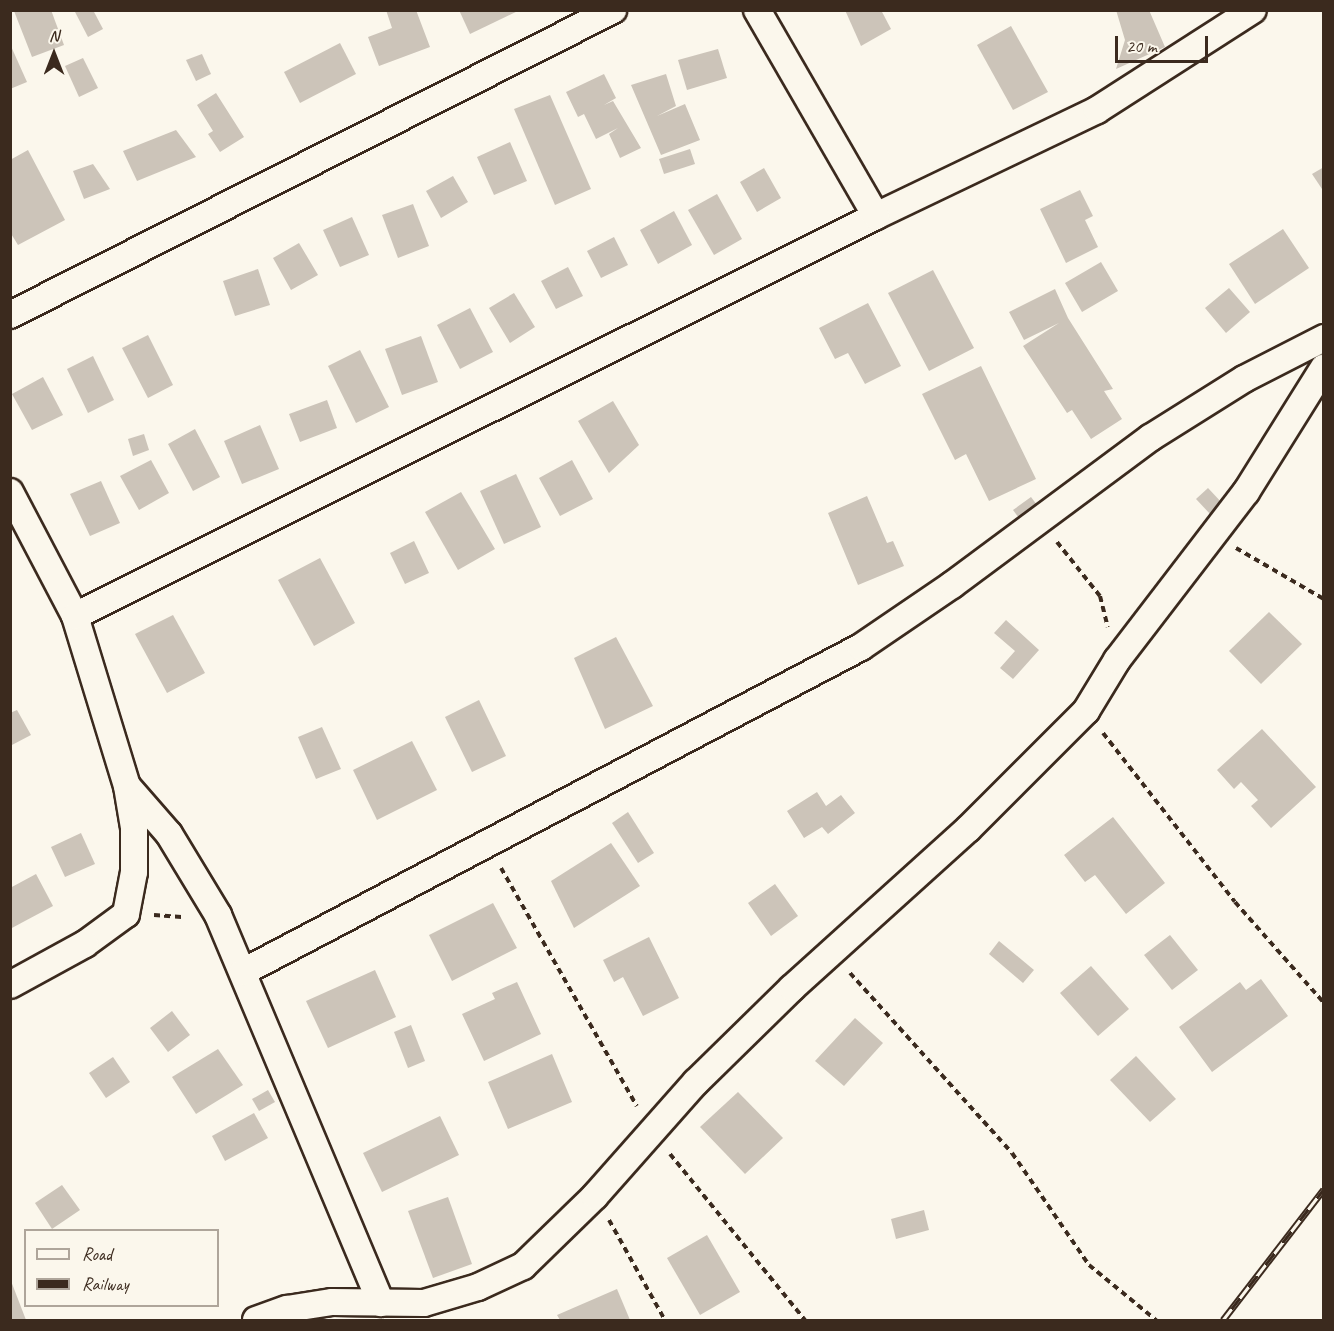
<!DOCTYPE html>
<html>
<head>
<meta charset="utf-8">
<style>
  body { margin:0 }
  #map { position:relative; width:1334px; height:1331px; overflow:hidden; background:#fbf7ec; font-family:Caveat,sans-serif }
  div>[style] { position:absolute }
  [style*='--x'] { left:calc(var(--x)*1px); top:calc(var(--y)*1px); width:calc(var(--w)*1px); rotate:calc(var(--a)*1deg) }
  .building>* { inset:0; background:#ccc4b9 }
  .path>* { height:4px; margin-top:-2px; transform-origin:0; background:repeating-linear-gradient(90deg,#3b2a1e 0 6px,transparent 0 10.5px) }
  .roads { filter:drop-shadow(2px 0 #3b2a1e) drop-shadow(-2px 0 #3b2a1e) drop-shadow(0 2px #3b2a1e) drop-shadow(0 -2px #3b2a1e) }
  .street>* { height:26px; margin:-13px; padding:0 13px; transform-origin:13px; border-radius:13px; background:#fbf7ec }
  .rail>* { height:7px; margin-top:-3.5px; transform-origin:0; background:repeating-linear-gradient(90deg,#fbf7ec 0 14px,#3b2a1e 0 28px); box-sizing:border-box; border-block:2px solid #3b2a1e }
  span { translate:-50% -50%; white-space:nowrap; text-align:center; line-height:1.15; -webkit-text-stroke:4.5px #fbf7ec; paint-order:stroke }
  .frame { position:absolute; inset:0; border:12px solid #3b2a1e; pointer-events:none }
  .legend { position:absolute; left:24px; top:1229px; width:195px; height:78px; box-sizing:border-box; background:#fbf7ec; border:2px solid #aea59a; margin:0; padding:8px 10px; list-style:none; font-size:18px; color:#3b2a1e }
  .legend li { display:flex; align-items:center; gap:12px; height:30px }
  .legend b { width:30px; border:2px solid #aea59a }
  .north { position:absolute; left:24px; top:24px; width:60px; height:60px; -webkit-text-stroke:4px #fbf7ec; paint-order:stroke; rotate:0deg; font-size:16px; font-weight:700; line-height:24px; text-align:center; color:#3b2a1e }
  .north::after { content:''; display:block; margin:auto; width:21px; height:27px; background:#3b2a1e; clip-path:polygon(50% 0,100% 100%,50% 72%,0 100%) }
  .scale { position:absolute; left:1115px; top:36px; width:93px; height:27px; box-sizing:border-box; border:3px solid #3b2a1e; border-top:0; padding-left:8px; font-size:18px; line-height:21px; white-space:nowrap; color:#3b2a1e; -webkit-text-stroke:4px #fbf7ec; paint-order:stroke }
</style>
</head>
<body>
<div id="map">
  <div class="building">
    <i style="clip-path:polygon(51px 10px,64px 45px,32px 57px,14px 11px)"></i>
    <i style="clip-path:polygon(74px 10px,93px 10px,103px 29px,88px 37px)"></i>
    <i style="clip-path:polygon(386px 10px,416px 10px,430px 47px,379px 66px,368px 37px,392px 28px)"></i>
    <i style="clip-path:polygon(459px 10px,520px 10px,470px 34px)"></i>
    <i style="clip-path:polygon(845px 10px,881px 10px,891px 29px,861px 46px)"></i>
    <i style="clip-path:polygon(1116px 10px,1149px 10px,1165px 47px,1116px 69px,1125px 40px)"></i>
    <i style="clip-path:polygon(1011px 26px,1048px 92px,1013px 110px,977px 45px)"></i>
    <i style="clip-path:polygon(340px 43px,356px 74px,300px 103px,284px 72px)"></i>
    <i style="clip-path:polygon(10px 44px,27px 82px,10px 89px)"></i>
    <i style="clip-path:polygon(718px 49px,727px 78px,687px 90px,678px 60px)"></i>
    <i style="clip-path:polygon(202px 54px,211px 74px,196px 81px,186px 60px)"></i>
    <i style="clip-path:polygon(83px 58px,98px 88px,79px 97px,65px 66px)"></i>
    <i style="clip-path:polygon(604px 74px,616px 98px,604px 105px,613px 101px,641px 148px,620px 158px,609px 134px,618px 128px,596px 139px,584px 114px,578px 117px,566px 92px)"></i>
    <i style="clip-path:polygon(666px 74px,676px 106px,657px 116px,685px 104px,700px 140px,661px 155px,631px 85px)"></i>
    <i style="clip-path:polygon(216px 93px,244px 137px,220px 152px,208px 134px,213px 131px,197px 105px)"></i>
    <i style="clip-path:polygon(550px 95px,591px 189px,555px 205px,514px 109px)"></i>
    <i style="clip-path:polygon(176px 130px,196px 157px,137px 181px,123px 151px)"></i>
    <i style="clip-path:polygon(510px 142px,527px 181px,494px 195px,477px 157px)"></i>
    <i style="clip-path:polygon(690px 149px,695px 164px,664px 174px,659px 159px)"></i>
    <i style="clip-path:polygon(28px 150px,65px 220px,18px 245px,10px 232px,10px 160px)"></i>
    <i style="clip-path:polygon(93px 164px,110px 189px,84px 199px,73px 171px)"></i>
    <i style="clip-path:polygon(1324px 167px,1324px 192px,1312px 174px)"></i>
    <i style="clip-path:polygon(764px 168px,781px 198px,757px 212px,740px 182px)"></i>
    <i style="clip-path:polygon(453px 176px,468px 202px,441px 218px,426px 191px)"></i>
    <i style="clip-path:polygon(1080px 190px,1093px 216px,1085px 220px,1098px 247px,1066px 263px,1040px 209px)"></i>
    <i style="clip-path:polygon(717px 194px,742px 239px,714px 255px,688px 210px)"></i>
    <i style="clip-path:polygon(413px 204px,429px 246px,398px 258px,382px 215px)"></i>
    <i style="clip-path:polygon(674px 211px,692px 245px,658px 264px,640px 230px)"></i>
    <i style="clip-path:polygon(352px 217px,369px 255px,340px 267px,323px 230px)"></i>
    <i style="clip-path:polygon(1283px 229px,1309px 268px,1255px 304px,1229px 264px)"></i>
    <i style="clip-path:polygon(614px 237px,628px 265px,601px 278px,587px 251px)"></i>
    <i style="clip-path:polygon(299px 243px,318px 275px,291px 290px,273px 258px)"></i>
    <i style="clip-path:polygon(1101px 262px,1118px 291px,1082px 312px,1065px 283px)"></i>
    <i style="clip-path:polygon(568px 267px,583px 296px,556px 309px,541px 281px)"></i>
    <i style="clip-path:polygon(258px 269px,270px 305px,235px 316px,223px 281px)"></i>
    <i style="clip-path:polygon(933px 270px,974px 348px,929px 371px,888px 293px)"></i>
    <i style="clip-path:polygon(1229px 288px,1250px 312px,1226px 333px,1205px 308px)"></i>
    <i style="clip-path:polygon(1055px 289px,1068px 318px,1113px 389px,1104px 391px,1122px 419px,1091px 439px,1072px 410px,1067px 413px,1023px 346px,1059px 323px,1024px 340px,1009px 312px)"></i>
    <i style="clip-path:polygon(514px 293px,535px 327px,510px 343px,489px 308px)"></i>
    <i style="clip-path:polygon(868px 303px,901px 366px,865px 384px,848px 353px,835px 359px,819px 328px)"></i>
    <i style="clip-path:polygon(470px 308px,493px 352px,460px 369px,437px 325px)"></i>
    <i style="clip-path:polygon(148px 335px,173px 385px,148px 398px,122px 348px)"></i>
    <i style="clip-path:polygon(421px 336px,438px 382px,402px 395px,385px 349px)"></i>
    <i style="clip-path:polygon(360px 350px,389px 407px,356px 423px,328px 366px)"></i>
    <i style="clip-path:polygon(93px 356px,114px 400px,88px 413px,67px 369px)"></i>
    <i style="clip-path:polygon(981px 366px,1036px 479px,989px 501px,966px 454px,955px 460px,922px 394px)"></i>
    <i style="clip-path:polygon(43px 377px,63px 415px,32px 430px,12px 394px)"></i>
    <i style="clip-path:polygon(327px 400px,337px 428px,300px 442px,289px 414px)"></i>
    <i style="clip-path:polygon(613px 401px,639px 445px,609px 473px,578px 421px)"></i>
    <i style="clip-path:polygon(260px 425px,279px 469px,242px 484px,224px 441px)"></i>
    <i style="clip-path:polygon(195px 429px,220px 477px,193px 491px,168px 444px)"></i>
    <i style="clip-path:polygon(144px 434px,149px 450px,133px 456px,128px 439px)"></i>
    <i style="clip-path:polygon(151px 460px,169px 493px,139px 510px,120px 476px)"></i>
    <i style="clip-path:polygon(572px 460px,593px 499px,560px 516px,539px 478px)"></i>
    <i style="clip-path:polygon(516px 474px,541px 527px,504px 544px,480px 491px)"></i>
    <i style="clip-path:polygon(101px 481px,120px 523px,90px 536px,70px 494px)"></i>
    <i style="clip-path:polygon(1208px 488px,1223px 504px,1211px 515px,1196px 499px)"></i>
    <i style="clip-path:polygon(461px 492px,495px 549px,458px 570px,425px 512px)"></i>
    <i style="clip-path:polygon(867px 496px,887px 543px,893px 541px,904px 566px,858px 585px,828px 513px)"></i>
    <i style="clip-path:polygon(1031px 497px,1040px 509px,1022px 522px,1013px 510px)"></i>
    <i style="clip-path:polygon(414px 541px,429px 573px,405px 584px,390px 553px)"></i>
    <i style="clip-path:polygon(320px 558px,355px 623px,314px 646px,278px 580px)"></i>
    <i style="clip-path:polygon(1269px 612px,1302px 644px,1261px 684px,1229px 651px)"></i>
    <i style="clip-path:polygon(173px 615px,205px 673px,167px 693px,135px 634px)"></i>
    <i style="clip-path:polygon(1006px 620px,1039px 650px,1013px 679px,1000px 668px,1015px 651px,994px 633px)"></i>
    <i style="clip-path:polygon(616px 637px,653px 706px,605px 729px,574px 658px)"></i>
    <i style="clip-path:polygon(479px 700px,506px 756px,472px 772px,445px 717px)"></i>
    <i style="clip-path:polygon(17px 710px,31px 735px,10px 746px,10px 713px)"></i>
    <i style="clip-path:polygon(322px 727px,341px 769px,316px 779px,298px 737px)"></i>
    <i style="clip-path:polygon(1262px 729px,1316px 787px,1271px 828px,1251px 806px,1258px 800px,1241px 782px,1234px 789px,1217px 770px)"></i>
    <i style="clip-path:polygon(412px 741px,437px 790px,377px 820px,353px 770px)"></i>
    <i style="clip-path:polygon(817px 792px,826px 806px,841px 795px,855px 813px,828px 834px,822px 827px,804px 838px,787px 811px)"></i>
    <i style="clip-path:polygon(628px 812px,654px 853px,638px 863px,612px 823px)"></i>
    <i style="clip-path:polygon(1113px 817px,1165px 883px,1126px 914px,1095px 875px,1085px 882px,1064px 855px)"></i>
    <i style="clip-path:polygon(81px 833px,95px 864px,65px 877px,51px 847px)"></i>
    <i style="clip-path:polygon(611px 843px,640px 886px,574px 928px,551px 881px)"></i>
    <i style="clip-path:polygon(36px 874px,53px 906px,10px 929px,10px 888px)"></i>
    <i style="clip-path:polygon(775px 884px,798px 916px,771px 936px,748px 903px)"></i>
    <i style="clip-path:polygon(493px 903px,517px 948px,452px 981px,429px 935px)"></i>
    <i style="clip-path:polygon(1170px 935px,1198px 970px,1172px 990px,1144px 955px)"></i>
    <i style="clip-path:polygon(649px 937px,679px 998px,643px 1016px,623px 977px,614px 982px,603px 960px)"></i>
    <i style="clip-path:polygon(999px 941px,1034px 970px,1023px 983px,989px 954px)"></i>
    <i style="clip-path:polygon(1091px 966px,1129px 1009px,1098px 1036px,1060px 993px)"></i>
    <i style="clip-path:polygon(375px 970px,396px 1017px,328px 1048px,306px 1001px)"></i>
    <i style="clip-path:polygon(1261px 979px,1288px 1016px,1212px 1072px,1179px 1027px,1240px 982px,1246px 990px)"></i>
    <i style="clip-path:polygon(517px 982px,541px 1034px,484px 1061px,462px 1014px,495px 999px,492px 993px)"></i>
    <i style="clip-path:polygon(172px 1011px,190px 1035px,168px 1052px,150px 1028px)"></i>
    <i style="clip-path:polygon(855px 1018px,883px 1043px,844px 1086px,815px 1061px)"></i>
    <i style="clip-path:polygon(411px 1025px,425px 1061px,408px 1068px,394px 1032px)"></i>
    <i style="clip-path:polygon(218px 1049px,243px 1085px,196px 1114px,172px 1077px)"></i>
    <i style="clip-path:polygon(552px 1054px,572px 1102px,508px 1129px,488px 1082px)"></i>
    <i style="clip-path:polygon(1136px 1056px,1176px 1099px,1150px 1122px,1110px 1080px)"></i>
    <i style="clip-path:polygon(113px 1057px,130px 1082px,106px 1098px,89px 1073px)"></i>
    <i style="clip-path:polygon(268px 1090px,275px 1102px,259px 1111px,252px 1099px)"></i>
    <i style="clip-path:polygon(738px 1092px,783px 1138px,745px 1174px,700px 1127px)"></i>
    <i style="clip-path:polygon(254px 1113px,268px 1138px,225px 1161px,212px 1136px)"></i>
    <i style="clip-path:polygon(440px 1116px,459px 1155px,382px 1192px,363px 1153px)"></i>
    <i style="clip-path:polygon(62px 1185px,80px 1210px,52px 1229px,35px 1203px)"></i>
    <i style="clip-path:polygon(448px 1197px,472px 1264px,433px 1278px,408px 1211px)"></i>
    <i style="clip-path:polygon(924px 1210px,929px 1230px,896px 1239px,891px 1219px)"></i>
    <i style="clip-path:polygon(707px 1235px,740px 1292px,700px 1315px,667px 1258px)"></i>
    <i style="clip-path:polygon(11px 1281px,26px 1320px,10px 1320px)"></i>
    <i style="clip-path:polygon(617px 1289px,630px 1320px,560px 1320px,557px 1315px)"></i>
  </div>
  <div class="path">
    <i style="--x:1057;--y:542;--w:69;--a:51.5"></i>
    <i style="--x:1100;--y:596;--w:32;--a:76"></i>
    <i style="--x:1236;--y:548;--w:102;--a:30.1"></i>
    <i style="--x:1103;--y:733;--w:214;--a:52"></i>
    <i style="--x:1235;--y:902;--w:135;--a:48.6"></i>
    <i style="--x:501;--y:868;--w:274;--a:60.3"></i>
    <i style="--x:154;--y:915;--w:31;--a:4"></i>
    <i style="--x:850;--y:973;--w:242;--a:48"></i>
    <i style="--x:1012;--y:1153;--w:136;--a:55.5"></i>
    <i style="--x:1089;--y:1265;--w:87;--a:39.4"></i>
    <i style="--x:670;--y:1154;--w:214;--a:50.9"></i>
    <i style="--x:609;--y:1220;--w:115;--a:60.8"></i>
  </div>
  <div class="roads">
    <div class="street">
      <i style="--x:876;--y:216;--w:245;--a:-25.6"></i>
      <i style="--x:1097;--y:110;--w:185;--a:-32.7"></i>
      <i style="--x:10;--y:315;--w:676;--a:-26.83"></i>
      <i style="--x:10;--y:492;--w:140;--a:62.3"></i>
      <i style="--x:75;--y:616;--w:178;--a:73"></i>
      <i style="--x:127;--y:786;--w:43;--a:80.5"></i>
      <i style="--x:134;--y:828;--w:44;--a:90"></i>
      <i style="--x:134;--y:872;--w:43;--a:100.8"></i>
      <i style="--x:126;--y:914;--w:51;--a:143.8"></i>
      <i style="--x:85;--y:944;--w:85;--a:151.3"></i>
      <i style="--x:75;--y:616;--w:895;--a:-26.54"></i>
      <i style="--x:876;--y:216;--w:238;--a:-120"></i>
      <i style="--x:128;--y:787;--w:62;--a:48.9"></i>
      <i style="--x:169;--y:834;--w:95;--a:58.8"></i>
      <i style="--x:218;--y:915;--w:421;--a:67.2"></i>
      <i style="--x:243;--y:972;--w:698;--a:-27.74"></i>
      <i style="--x:861;--y:647;--w:110;--a:-34.3"></i>
      <i style="--x:952;--y:585;--w:247;--a:-36.6"></i>
      <i style="--x:1150;--y:438;--w:111;--a:-32.1"></i>
      <i style="--x:1244;--y:379;--w:90;--a:-27.1"></i>
      <i style="--x:256;--y:1320;--w:33;--a:-20"></i>
      <i style="--x:287;--y:1309;--w:46;--a:-8.8"></i>
      <i style="--x:332;--y:1302;--w:92;--a:0.6"></i>
      <i style="--x:424;--y:1303;--w:56;--a:-16.5"></i>
      <i style="--x:478;--y:1287;--w:50;--a:-25"></i>
      <i style="--x:523;--y:1266;--w:100;--a:-44.2"></i>
      <i style="--x:595;--y:1196;--w:152;--a:-48.5"></i>
      <i style="--x:696;--y:1082;--w:134;--a:-44.4"></i>
      <i style="--x:792;--y:988;--w:237;--a:-42.1"></i>
      <i style="--x:968;--y:829;--w:167;--a:-45"></i>
      <i style="--x:1086;--y:711;--w:60;--a:-58.7"></i>
      <i style="--x:1117;--y:660;--w:212;--a:-52.5"></i>
      <i style="--x:1246;--y:492;--w:147;--a:-58"></i>
    </div>
  </div>
  <div class="rail">
    <i style="--x:1223;--y:1320;--w:165;--a:-52.4"></i>
  </div>
  <div class="frame"></div>
  <ul class="legend">
  <li><b style="height:8px;background:#fbf7ec"></b>Road</li>
  <li><b style="height:8px;background:#3b2a1e"></b>Railway</li>
  </ul>
  <div class="north">N</div>
  <div class="scale">20 m</div>
</div>
</body>
</html>
